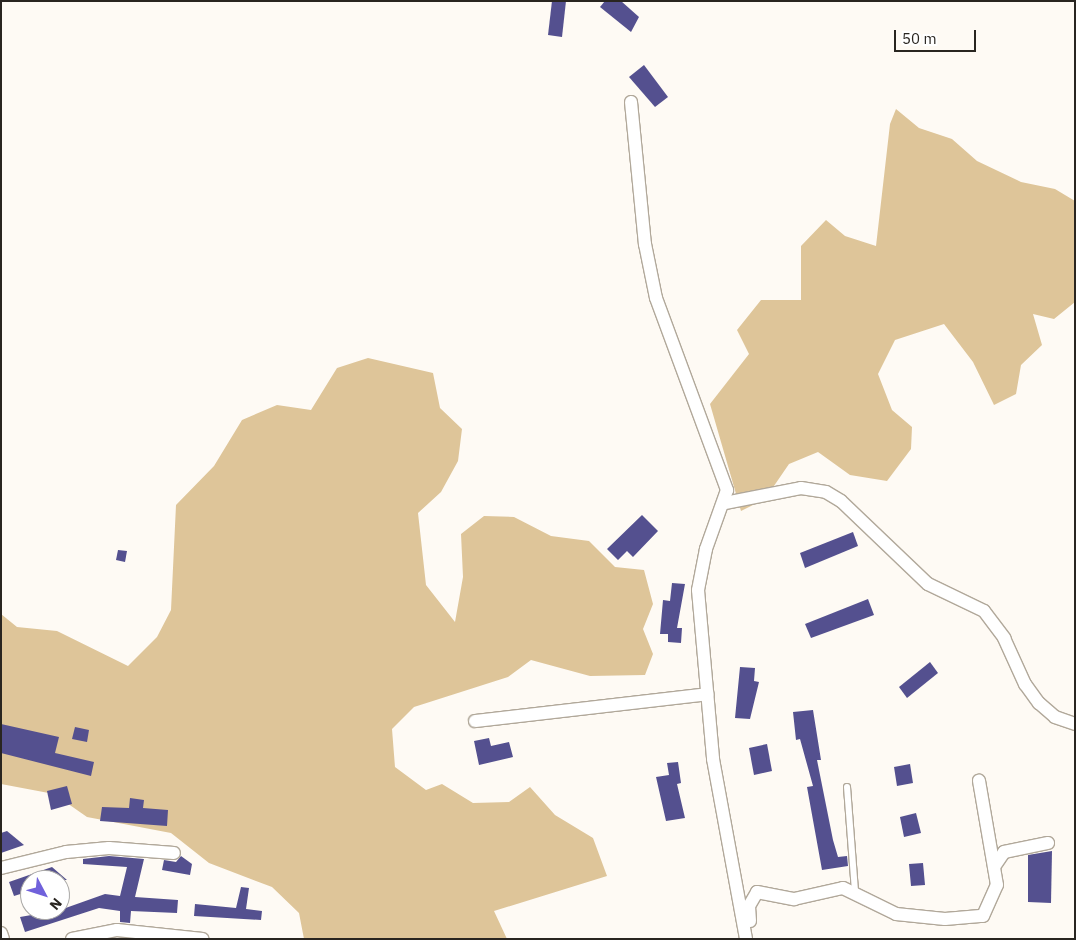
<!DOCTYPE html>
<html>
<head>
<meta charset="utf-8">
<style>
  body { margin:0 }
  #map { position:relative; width:1076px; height:940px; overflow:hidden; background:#fefaf4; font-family:"IBM Plex Sans",sans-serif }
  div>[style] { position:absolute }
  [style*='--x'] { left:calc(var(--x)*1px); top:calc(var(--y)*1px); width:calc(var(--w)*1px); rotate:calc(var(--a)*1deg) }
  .green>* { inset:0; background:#dec599 }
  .building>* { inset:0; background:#54508f }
  .roads { filter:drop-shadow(1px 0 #b1a89a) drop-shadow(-1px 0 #b1a89a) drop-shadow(0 1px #b1a89a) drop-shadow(0 -1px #b1a89a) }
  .lane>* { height:6px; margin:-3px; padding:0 3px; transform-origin:3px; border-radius:3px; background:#fff }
  .street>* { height:12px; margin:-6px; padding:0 6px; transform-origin:6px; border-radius:6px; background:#fff }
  span { translate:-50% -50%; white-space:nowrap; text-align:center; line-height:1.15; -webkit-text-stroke:5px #fff; paint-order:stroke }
  .frame { position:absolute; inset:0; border:2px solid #292520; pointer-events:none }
  .north { position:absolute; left:20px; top:870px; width:50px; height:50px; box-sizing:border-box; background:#fff; border:1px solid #a9a8a6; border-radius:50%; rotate:130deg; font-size:14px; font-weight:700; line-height:20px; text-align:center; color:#292520 }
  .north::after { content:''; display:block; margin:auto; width:18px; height:22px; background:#7061db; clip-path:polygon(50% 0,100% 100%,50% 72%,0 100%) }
  .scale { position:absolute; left:894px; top:30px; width:82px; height:22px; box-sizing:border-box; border:2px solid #292520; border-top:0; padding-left:6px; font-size:15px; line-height:18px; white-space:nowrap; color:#292520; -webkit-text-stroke:4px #fff; paint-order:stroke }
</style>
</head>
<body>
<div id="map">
  <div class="green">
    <i style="clip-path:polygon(896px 109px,919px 128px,952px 139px,977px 161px,1021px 182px,1055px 189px,1075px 201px,1075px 302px,1054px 319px,1033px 314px,1042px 345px,1021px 365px,1016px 394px,994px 405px,973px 362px,944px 324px,895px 340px,878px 374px,892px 410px,912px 427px,911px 449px,887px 481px,850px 475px,818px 452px,789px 464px,765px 499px,741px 511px,710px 404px,749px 354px,737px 330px,761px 300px,801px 300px,801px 246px,826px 220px,845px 236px,876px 246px,890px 124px)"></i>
    <i style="clip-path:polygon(368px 358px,433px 373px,440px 408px,462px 429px,458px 461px,441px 492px,418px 513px,426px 585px,455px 622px,463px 577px,461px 534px,484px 516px,514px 517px,551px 536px,589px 541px,615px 567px,644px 570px,653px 604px,643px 629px,653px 654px,645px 675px,590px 676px,531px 660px,508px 677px,414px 707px,392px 729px,395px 767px,426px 790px,442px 784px,473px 803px,509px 802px,530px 787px,555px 815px,593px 838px,607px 876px,494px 911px,507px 939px,304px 939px,299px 913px,272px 887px,209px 863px,171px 833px,87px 817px,54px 794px,1px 784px,1px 614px,17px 627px,57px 631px,128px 666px,157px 637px,171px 610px,176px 505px,214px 466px,242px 420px,277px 405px,311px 410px,337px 368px)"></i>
  </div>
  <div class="building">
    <i style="clip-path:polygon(552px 1px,566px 1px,562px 37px,548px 35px)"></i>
    <i style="clip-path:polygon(605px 1px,621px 1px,639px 17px,631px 32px,600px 7px)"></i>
    <i style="clip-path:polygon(644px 65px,668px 97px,655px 107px,629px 77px)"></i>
    <i style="clip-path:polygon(642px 515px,658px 531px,633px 557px,627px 551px,618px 560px,607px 549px)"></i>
    <i style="clip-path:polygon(853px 532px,858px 546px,805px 568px,800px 553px)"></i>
    <i style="clip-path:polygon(118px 550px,127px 551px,125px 562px,116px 560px)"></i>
    <i style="clip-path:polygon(672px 583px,685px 584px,677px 628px,682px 628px,681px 643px,668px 642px,668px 634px,660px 634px,663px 600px,670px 601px)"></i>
    <i style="clip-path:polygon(868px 599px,874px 615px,811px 638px,805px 624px)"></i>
    <i style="clip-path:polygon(930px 662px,938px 673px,907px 698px,899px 687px)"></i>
    <i style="clip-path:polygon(740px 667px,755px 668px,754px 681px,759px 682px,750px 719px,735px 718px)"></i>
    <i style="clip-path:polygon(813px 710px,821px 760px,817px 760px,833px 840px,838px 857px,847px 856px,848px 866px,822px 870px,807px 787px,813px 786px,800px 739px,796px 740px,793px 712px)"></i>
    <i style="clip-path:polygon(1px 724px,59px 737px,55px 753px,94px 762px,91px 776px,1px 753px)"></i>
    <i style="clip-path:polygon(75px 727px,89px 730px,87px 742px,72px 739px)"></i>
    <i style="clip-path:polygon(489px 738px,491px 746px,509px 742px,513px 757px,479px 765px,474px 741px)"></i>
    <i style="clip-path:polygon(767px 744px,772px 771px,754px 775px,749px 748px)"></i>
    <i style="clip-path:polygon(678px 762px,681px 783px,677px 784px,685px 818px,666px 821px,656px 777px,669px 775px,667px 763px)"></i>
    <i style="clip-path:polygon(910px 764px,913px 783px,897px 786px,894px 767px)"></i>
    <i style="clip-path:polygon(67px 786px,72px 804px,51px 810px,47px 791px)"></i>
    <i style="clip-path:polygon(130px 798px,144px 800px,143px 808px,168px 810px,167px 826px,100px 821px,102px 807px,129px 808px)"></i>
    <i style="clip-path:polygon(916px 813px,921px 833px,904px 837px,900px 817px)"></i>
    <i style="clip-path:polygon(7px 831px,24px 845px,1px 853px,1px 833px)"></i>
    <i style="clip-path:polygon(1052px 851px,1051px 903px,1028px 902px,1028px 855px)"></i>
    <i style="clip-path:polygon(109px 856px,144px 859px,135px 897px,178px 900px,177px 913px,131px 911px,130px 923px,120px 922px,120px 911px,99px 908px,25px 932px,20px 917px,60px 910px,105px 894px,120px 896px,127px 867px,83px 864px,83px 859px)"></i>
    <i style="clip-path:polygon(181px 856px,192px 864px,190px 875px,162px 870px,164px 860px,176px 862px)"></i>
    <i style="clip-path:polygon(923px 863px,925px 885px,911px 886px,909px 864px)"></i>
    <i style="clip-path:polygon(52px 867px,67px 880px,30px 880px,30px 891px,14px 896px,9px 882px)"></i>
    <i style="clip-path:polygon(241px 887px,249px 888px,246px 909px,262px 911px,261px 920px,194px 916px,195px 904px,236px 908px)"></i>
  </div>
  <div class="roads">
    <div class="lane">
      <i style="--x:847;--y:787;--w:104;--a:85.6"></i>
      <i style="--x:855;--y:891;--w:4;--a:-166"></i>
    </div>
    <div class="street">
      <i style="--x:631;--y:102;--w:143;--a:84.4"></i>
      <i style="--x:645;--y:244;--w:55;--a:78.5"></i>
      <i style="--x:656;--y:298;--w:205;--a:69.7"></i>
      <i style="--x:727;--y:490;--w:63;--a:109.6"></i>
      <i style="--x:706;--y:549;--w:42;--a:101"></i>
      <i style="--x:698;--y:590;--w:170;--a:84.9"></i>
      <i style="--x:713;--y:759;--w:183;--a:79.6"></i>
      <i style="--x:725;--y:503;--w:77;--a:-11.2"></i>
      <i style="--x:801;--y:488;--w:25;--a:9"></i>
      <i style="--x:826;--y:492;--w:17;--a:31"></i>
      <i style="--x:841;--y:501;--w:120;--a:43.7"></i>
      <i style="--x:928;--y:584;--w:62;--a:25.7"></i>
      <i style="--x:984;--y:611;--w:34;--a:53"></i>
      <i style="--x:1004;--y:638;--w:51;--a:65.5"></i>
      <i style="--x:1025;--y:684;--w:24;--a:54"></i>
      <i style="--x:1039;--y:703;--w:21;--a:41"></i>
      <i style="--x:1055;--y:717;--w:21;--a:19"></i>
      <i style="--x:475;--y:721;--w:234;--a:-6.6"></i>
      <i style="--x:994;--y:867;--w:18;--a:-56"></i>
      <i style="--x:1004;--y:852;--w:45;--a:-11.6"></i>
      <i style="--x:1;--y:868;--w:67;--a:-13.8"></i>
      <i style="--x:66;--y:852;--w:43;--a:-5.3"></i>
      <i style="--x:109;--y:848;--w:65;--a:4.4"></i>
      <i style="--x:750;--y:921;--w:15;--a:-94"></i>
      <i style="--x:749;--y:906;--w:16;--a:-60"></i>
      <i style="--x:757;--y:892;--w:38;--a:11"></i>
      <i style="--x:794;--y:899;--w:50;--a:-12.7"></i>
      <i style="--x:843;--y:888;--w:59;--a:26.1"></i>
      <i style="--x:896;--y:914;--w:49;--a:5.8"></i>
      <i style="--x:945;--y:919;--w:38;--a:-5"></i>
      <i style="--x:983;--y:916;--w:34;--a:-66"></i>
      <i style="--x:997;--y:885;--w:106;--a:-99.8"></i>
      <i style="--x:1;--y:933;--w:6;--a:72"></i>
      <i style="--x:72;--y:939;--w:46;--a:-11.3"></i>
      <i style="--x:117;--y:930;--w:86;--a:6"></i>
    </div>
  </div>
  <div class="frame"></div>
  <div class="north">N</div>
  <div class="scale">50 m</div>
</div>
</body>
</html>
